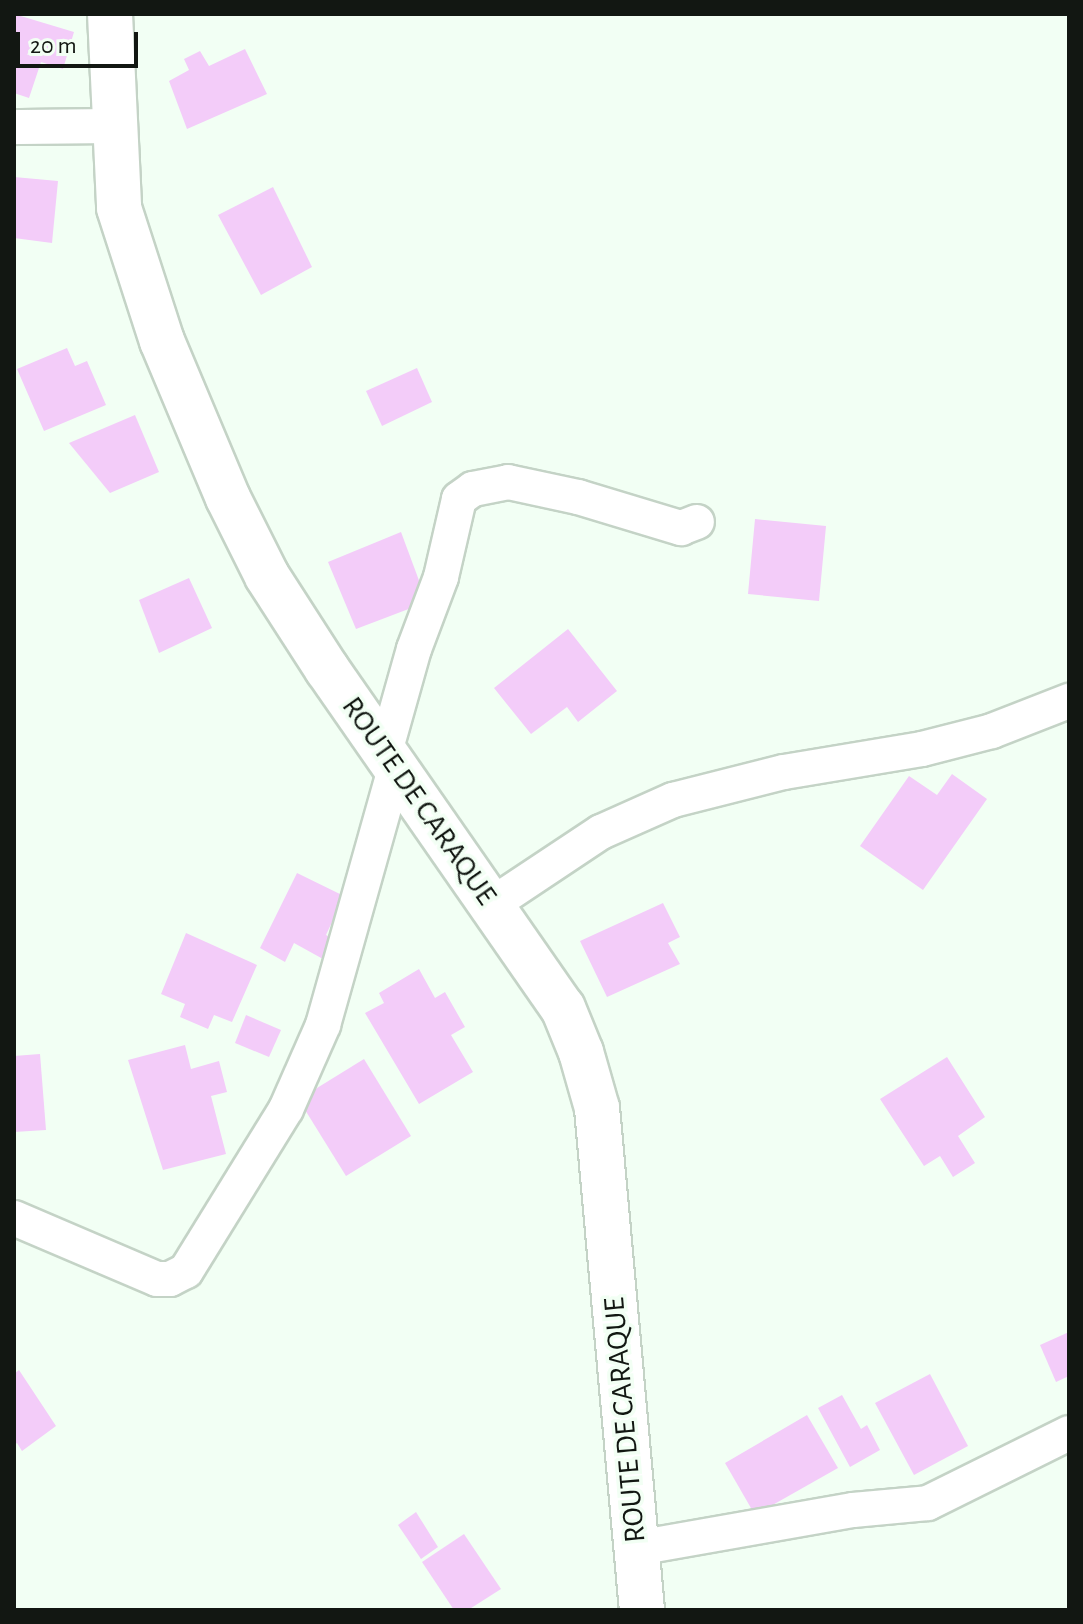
<!DOCTYPE html>
<html>
<head>
<meta charset="utf-8">
<style>
  body { margin:0 }
  #map { position:relative; width:1083px; height:1624px; overflow:hidden; background:#f2fff4; font-family:"Alegreya Sans",sans-serif }
  div>[style] { position:absolute }
  [style*='--x'] { left:calc(var(--x)*1px); top:calc(var(--y)*1px); width:calc(var(--w)*1px); rotate:calc(var(--a)*1deg) }
  .building>* { inset:0; background:#f3ccf9 }
  .roads { filter:drop-shadow(2px 0 #c4d3c6) drop-shadow(-2px 0 #c4d3c6) drop-shadow(0 2px #c4d3c6) drop-shadow(0 -2px #c4d3c6) }
  .street>* { height:34px; margin:-17px; padding:0 17px; transform-origin:17px; border-radius:17px; background:#fff }
  .secondary>* { height:44px; margin:-22px; padding:0 22px; transform-origin:22px; border-radius:22px; background:#fff }
  span { translate:-50% -50%; white-space:nowrap; text-align:center; line-height:1.15; -webkit-text-stroke:7px #f2fff4; paint-order:stroke }
  .street-label { font-size:30px; color:#121712 }
  .frame { position:absolute; inset:0; border:16px solid #121712; pointer-events:none }
  .scale { position:absolute; left:16px; top:32px; width:122px; height:36px; box-sizing:border-box; border:4px solid #121712; border-top:0; padding-left:10px; font-size:24px; line-height:28px; white-space:nowrap; color:#121712; -webkit-text-stroke:6px #f2fff4; paint-order:stroke }
</style>
</head>
<body>
<div id="map">
  <div class="building">
    <i style="clip-path:polygon(14px 14px,74px 32px,63px 69px,41px 62px,29px 98px,14px 93px)"></i>
    <i style="clip-path:polygon(245px 49px,267px 94px,187px 129px,169px 81px,189px 70px,184px 59px,200px 51px,209px 66px)"></i>
    <i style="clip-path:polygon(14px 177px,58px 181px,52px 243px,14px 238px)"></i>
    <i style="clip-path:polygon(273px 187px,312px 267px,261px 295px,218px 215px)"></i>
    <i style="clip-path:polygon(67px 348px,75px 366px,87px 361px,106px 405px,44px 431px,17px 369px)"></i>
    <i style="clip-path:polygon(417px 368px,432px 402px,382px 426px,366px 391px)"></i>
    <i style="clip-path:polygon(135px 415px,159px 472px,110px 493px,69px 443px)"></i>
    <i style="clip-path:polygon(755px 519px,826px 526px,819px 601px,748px 594px)"></i>
    <i style="clip-path:polygon(401px 532px,427px 602px,356px 629px,328px 562px)"></i>
    <i style="clip-path:polygon(189px 578px,212px 628px,159px 653px,139px 600px)"></i>
    <i style="clip-path:polygon(568px 629px,617px 691px,578px 722px,567px 707px,531px 734px,494px 688px)"></i>
    <i style="clip-path:polygon(952px 774px,987px 799px,923px 890px,860px 846px,909px 776px,937px 795px)"></i>
    <i style="clip-path:polygon(297px 873px,344px 896px,326px 935px,332px 938px,323px 959px,294px 943px,285px 962px,260px 948px)"></i>
    <i style="clip-path:polygon(663px 903px,680px 937px,668px 943px,680px 964px,607px 997px,580px 941px)"></i>
    <i style="clip-path:polygon(186px 933px,257px 965px,232px 1022px,214px 1015px,208px 1029px,180px 1017px,185px 1004px,161px 994px)"></i>
    <i style="clip-path:polygon(419px 969px,435px 998px,445px 992px,465px 1027px,451px 1035px,473px 1072px,419px 1104px,365px 1013px,384px 1003px,379px 993px)"></i>
    <i style="clip-path:polygon(246px 1015px,281px 1030px,269px 1057px,235px 1043px)"></i>
    <i style="clip-path:polygon(185px 1045px,191px 1069px,219px 1061px,227px 1092px,211px 1096px,226px 1154px,163px 1170px,128px 1060px)"></i>
    <i style="clip-path:polygon(40px 1054px,46px 1130px,14px 1132px,14px 1056px)"></i>
    <i style="clip-path:polygon(947px 1057px,985px 1117px,958px 1136px,975px 1163px,953px 1177px,940px 1156px,924px 1166px,880px 1099px)"></i>
    <i style="clip-path:polygon(364px 1059px,411px 1136px,346px 1176px,302px 1105px,317px 1088px)"></i>
    <i style="clip-path:polygon(1069px 1332px,1069px 1376px,1056px 1382px,1040px 1345px)"></i>
    <i style="clip-path:polygon(19px 1370px,56px 1426px,22px 1451px,17px 1443px,14px 1445px,14px 1374px)"></i>
    <i style="clip-path:polygon(930px 1374px,968px 1446px,914px 1475px,875px 1403px)"></i>
    <i style="clip-path:polygon(842px 1395px,861px 1429px,867px 1425px,880px 1450px,850px 1467px,818px 1408px)"></i>
    <i style="clip-path:polygon(807px 1415px,838px 1468px,755px 1515px,725px 1463px)"></i>
    <i style="clip-path:polygon(416px 1512px,438px 1547px,421px 1559px,398px 1525px)"></i>
    <i style="clip-path:polygon(464px 1534px,501px 1589px,468px 1610px,454px 1610px,422px 1562px)"></i>
  </div>
  <div class="roads">
    <div class="street">
      <i style="--x:14;--y:127;--w:103;--a:-0.6"></i>
      <i style="--x:385;--y:752;--w:107;--a:-74.3"></i>
      <i style="--x:414;--y:649;--w:77;--a:-69.4"></i>
      <i style="--x:441;--y:577;--w:80;--a:-77"></i>
      <i style="--x:459;--y:499;--w:17;--a:-36"></i>
      <i style="--x:473;--y:489;--w:36;--a:-11"></i>
      <i style="--x:508;--y:482;--w:72;--a:12.1"></i>
      <i style="--x:578;--y:497;--w:108;--a:16.8"></i>
      <i style="--x:681;--y:528;--w:17;--a:-21"></i>
      <i style="--x:491;--y:905;--w:132;--a:-33.6"></i>
      <i style="--x:601;--y:832;--w:79;--a:-24"></i>
      <i style="--x:673;--y:800;--w:114;--a:-14.2"></i>
      <i style="--x:784;--y:772;--w:140;--a:-9.5"></i>
      <i style="--x:922;--y:749;--w:72;--a:-14.4"></i>
      <i style="--x:992;--y:731;--w:83;--a:-21.3"></i>
      <i style="--x:14;--y:1218;--w:155;--a:23.1"></i>
      <i style="--x:157;--y:1279;--w:13;--a:0"></i>
      <i style="--x:170;--y:1279;--w:18;--a:-27"></i>
      <i style="--x:186;--y:1271;--w:190;--a:-58.3"></i>
      <i style="--x:286;--y:1109;--w:92;--a:-66.2"></i>
      <i style="--x:323;--y:1025;--w:266;--a:-74.3"></i>
      <i style="--x:637;--y:1548;--w:219;--a:-10"></i>
      <i style="--x:853;--y:1510;--w:75;--a:-5.3"></i>
      <i style="--x:928;--y:1503;--w:157;--a:-26.4"></i>
    </div>
    <div class="secondary">
      <i style="--x:110;--y:14;--w:194;--a:87.3"></i>
      <i style="--x:119;--y:208;--w:140;--a:72.1"></i>
      <i style="--x:162;--y:341;--w:170;--a:67.2"></i>
      <i style="--x:228;--y:498;--w:87;--a:63.4"></i>
      <i style="--x:267;--y:576;--w:111;--a:57.2"></i>
      <i style="--x:327;--y:669;--w:413;--a:55.2"></i>
      <i style="--x:563;--y:1008;--w:48;--a:67.8"></i>
      <i style="--x:581;--y:1052;--w:58;--a:74.1"></i>
      <i style="--x:597;--y:1108;--w:504;--a:84.88"></i>
    </div>
  </div>
  <div class="street-label">
    <span style="left:419px;top:801px;rotate:55deg">ROUTE DE CARAQUE</span>
    <span style="left:625px;top:1420px;rotate:-95deg">ROUTE DE CARAQUE</span>
  </div>
  <div class="frame"></div>
  <div class="scale">20 m</div>
</div>
</body>
</html>
